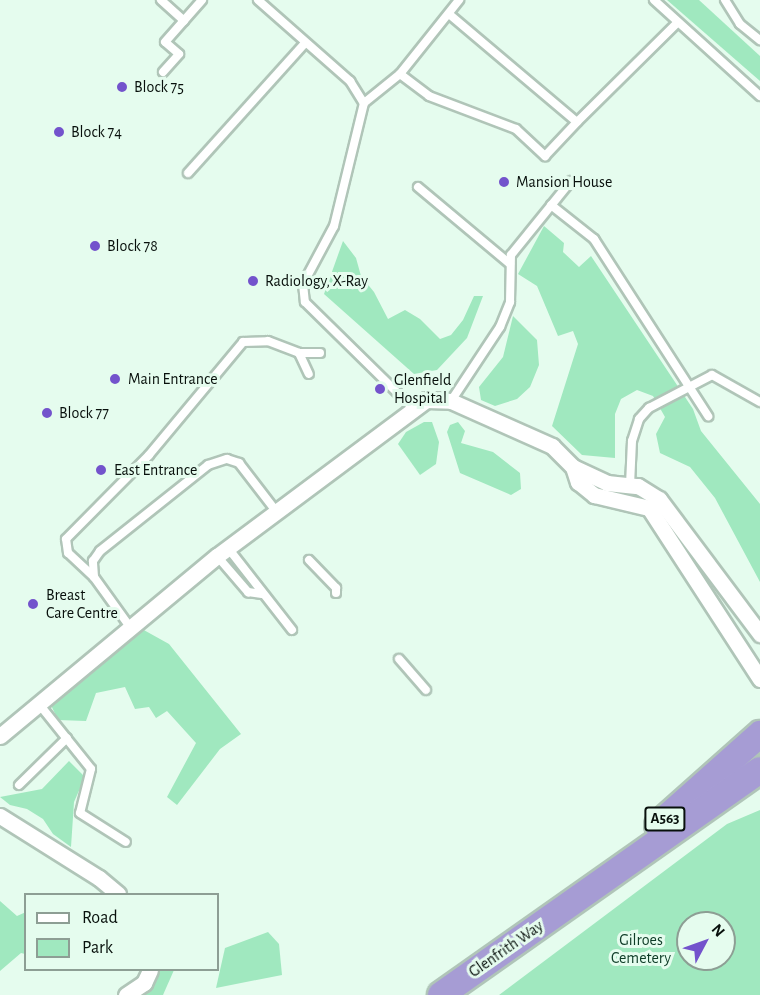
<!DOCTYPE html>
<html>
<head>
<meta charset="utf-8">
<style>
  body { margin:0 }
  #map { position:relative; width:760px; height:995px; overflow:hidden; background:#e5fcee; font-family:"Alegreya Sans",sans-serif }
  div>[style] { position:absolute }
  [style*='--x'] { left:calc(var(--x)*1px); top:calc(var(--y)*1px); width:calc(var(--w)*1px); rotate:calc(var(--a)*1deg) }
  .green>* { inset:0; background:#a0e8bf }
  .roads { filter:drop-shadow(2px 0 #b0c5b8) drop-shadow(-2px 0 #b0c5b8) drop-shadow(0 2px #b0c5b8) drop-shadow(0 -2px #b0c5b8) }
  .service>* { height:8px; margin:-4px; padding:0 4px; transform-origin:4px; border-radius:4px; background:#fff }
  .minor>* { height:15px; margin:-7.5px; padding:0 7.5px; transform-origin:7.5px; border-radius:7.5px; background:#fff }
  .trunk>* { height:26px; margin:-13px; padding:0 13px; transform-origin:13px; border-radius:13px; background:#a69cd4 }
  .dots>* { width:16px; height:16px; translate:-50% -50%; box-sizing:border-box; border:3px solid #e5fcee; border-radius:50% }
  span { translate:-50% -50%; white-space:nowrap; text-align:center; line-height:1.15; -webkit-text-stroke:6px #e5fcee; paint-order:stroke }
  .shield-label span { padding:2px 4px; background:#e5fcee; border:2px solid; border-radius:4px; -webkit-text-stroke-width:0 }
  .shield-label { font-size:15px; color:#08100c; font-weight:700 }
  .poi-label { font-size:16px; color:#08100c }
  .left { translate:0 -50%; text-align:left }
  .park-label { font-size:16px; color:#0e3c27 }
  .street-label { font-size:16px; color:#08100c }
  .legend { position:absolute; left:24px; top:893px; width:195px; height:78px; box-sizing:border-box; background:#e5fcee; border:2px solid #8d9e94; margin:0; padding:8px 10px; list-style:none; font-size:18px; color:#08100c }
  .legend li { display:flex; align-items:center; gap:12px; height:30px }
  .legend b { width:30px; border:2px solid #8d9e94 }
  .north { position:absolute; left:676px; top:911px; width:60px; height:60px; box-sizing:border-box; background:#e5fcee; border:2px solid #8d9e94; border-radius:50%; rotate:49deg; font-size:16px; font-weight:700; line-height:24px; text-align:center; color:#08100c }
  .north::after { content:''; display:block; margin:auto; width:21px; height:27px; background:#7353cc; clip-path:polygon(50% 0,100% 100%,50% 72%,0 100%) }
</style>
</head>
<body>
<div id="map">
  <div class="green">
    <i style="clip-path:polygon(667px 0,699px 0,760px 56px,760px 81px)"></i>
    <i style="clip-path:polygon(544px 226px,564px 243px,563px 252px,579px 267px,591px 256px,693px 409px,701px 431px,760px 504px,760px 582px,715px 498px,690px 467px,660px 453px,656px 434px,665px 417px,653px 396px,637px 390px,621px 399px,615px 414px,615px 458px,582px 455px,552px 426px,578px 344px,573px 331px,558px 336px,537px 286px,518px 274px)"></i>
    <i style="clip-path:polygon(343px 241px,356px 258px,361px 276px,374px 292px,388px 319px,405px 310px,420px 319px,440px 339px,451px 335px,463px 320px,474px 296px,483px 296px,467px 338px,437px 370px,414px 374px,324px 294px)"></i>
    <i style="clip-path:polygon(513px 316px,537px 340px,539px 365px,530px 387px,517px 399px,495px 406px,481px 400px,479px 387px,503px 357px)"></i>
    <i style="clip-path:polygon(424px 422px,432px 422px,439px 442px,436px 464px,420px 475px,398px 444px,406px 432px)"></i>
    <i style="clip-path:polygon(458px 422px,465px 431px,461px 443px,493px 452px,520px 473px,521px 489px,511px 495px,460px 473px,447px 432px,450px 425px)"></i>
    <i style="clip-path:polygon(142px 629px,169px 644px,241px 734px,220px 749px,177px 805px,167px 797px,196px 743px,167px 711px,156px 718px,149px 707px,135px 709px,125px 687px,96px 693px,86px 721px,58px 720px,50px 703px)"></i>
    <i style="clip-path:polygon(69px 761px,85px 777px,74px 802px,71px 847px,53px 834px,43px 819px,27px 809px,10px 805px,0 797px,42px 789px)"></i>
    <i style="clip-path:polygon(evenodd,760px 810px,760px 995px,499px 995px,727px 824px,760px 810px,688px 923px,724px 923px,724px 959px,688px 959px,688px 923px)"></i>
    <i style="clip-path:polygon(0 901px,17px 916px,26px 912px,25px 954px,21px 953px,0 971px)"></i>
    <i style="clip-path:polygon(268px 932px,279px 944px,282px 975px,216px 988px,225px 948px)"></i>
    <i style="clip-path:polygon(156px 970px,174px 970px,163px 995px,144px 995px)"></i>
  </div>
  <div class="roads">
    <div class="service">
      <i style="--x:161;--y:0;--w:31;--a:42"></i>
      <i style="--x:258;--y:0;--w:123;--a:41.4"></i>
      <i style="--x:350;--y:81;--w:26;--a:58"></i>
      <i style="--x:364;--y:103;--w:127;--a:103.7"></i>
      <i style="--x:334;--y:226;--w:66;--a:118.1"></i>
      <i style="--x:303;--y:284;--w:18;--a:84"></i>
      <i style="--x:305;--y:302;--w:150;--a:44.5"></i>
      <i style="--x:654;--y:0;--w:143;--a:42.2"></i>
      <i style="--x:725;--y:0;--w:28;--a:58"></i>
      <i style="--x:740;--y:24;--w:26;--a:39"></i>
      <i style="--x:449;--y:14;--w:167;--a:40.2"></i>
      <i style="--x:577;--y:122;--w:142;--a:-44.7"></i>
      <i style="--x:163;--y:72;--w:24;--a:-48"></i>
      <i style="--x:179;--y:54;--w:18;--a:-139"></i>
      <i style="--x:165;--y:42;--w:56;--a:-48.6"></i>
      <i style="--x:400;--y:74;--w:36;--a:37"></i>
      <i style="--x:429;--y:96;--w:93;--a:20.8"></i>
      <i style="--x:516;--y:129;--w:40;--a:43"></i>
      <i style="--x:545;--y:156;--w:47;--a:-46.7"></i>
      <i style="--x:364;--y:103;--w:46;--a:-38.9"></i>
      <i style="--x:400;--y:74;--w:95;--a:-51.4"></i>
      <i style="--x:188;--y:173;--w:175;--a:-48"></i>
      <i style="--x:418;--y:187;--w:120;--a:39.9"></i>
      <i style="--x:551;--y:205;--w:55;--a:38.3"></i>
      <i style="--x:594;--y:239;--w:211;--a:57.2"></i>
      <i style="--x:299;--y:353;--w:23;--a:65"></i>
      <i style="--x:451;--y:401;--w:89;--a:-56.5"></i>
      <i style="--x:500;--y:327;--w:27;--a:-68"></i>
      <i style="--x:510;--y:302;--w:47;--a:-88.8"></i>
      <i style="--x:511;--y:255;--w:95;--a:-51"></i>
      <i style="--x:630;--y:485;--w:44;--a:-87.4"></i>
      <i style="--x:632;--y:441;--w:23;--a:-72"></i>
      <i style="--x:639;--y:419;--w:15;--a:-48"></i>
      <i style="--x:649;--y:408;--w:71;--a:-27.6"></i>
      <i style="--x:712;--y:375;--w:55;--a:29.4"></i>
      <i style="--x:228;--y:548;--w:104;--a:52"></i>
      <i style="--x:217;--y:556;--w:48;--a:49.3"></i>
      <i style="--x:248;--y:592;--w:14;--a:8"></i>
      <i style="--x:309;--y:560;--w:39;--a:46"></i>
      <i style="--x:336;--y:588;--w:5;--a:90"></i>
      <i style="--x:94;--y:577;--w:16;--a:-94"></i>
      <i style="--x:93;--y:561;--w:12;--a:-55"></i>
      <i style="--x:100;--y:551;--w:138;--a:-38.5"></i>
      <i style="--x:208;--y:465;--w:20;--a:-18"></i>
      <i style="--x:227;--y:459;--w:13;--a:18"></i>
      <i style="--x:239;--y:463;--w:61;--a:52.4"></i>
      <i style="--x:130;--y:627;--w:62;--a:-125.8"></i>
      <i style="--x:94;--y:577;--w:35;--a:-137"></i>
      <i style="--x:68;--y:553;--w:14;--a:-98"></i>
      <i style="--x:66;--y:539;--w:118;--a:-45.3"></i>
      <i style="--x:149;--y:455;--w:147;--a:-50.2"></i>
      <i style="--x:243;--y:342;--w:25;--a:-2"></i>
      <i style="--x:268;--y:341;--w:33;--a:21"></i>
      <i style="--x:299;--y:353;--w:21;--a:0"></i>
      <i style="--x:399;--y:659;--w:41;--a:48.9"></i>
      <i style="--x:39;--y:704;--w:83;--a:51.3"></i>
      <i style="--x:91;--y:769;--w:45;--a:104"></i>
      <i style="--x:80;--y:813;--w:54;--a:32.2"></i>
      <i style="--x:19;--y:785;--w:67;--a:-44.4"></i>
    </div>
    <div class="minor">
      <i style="--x:573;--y:467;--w:16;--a:72"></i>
      <i style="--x:578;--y:482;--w:21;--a:39"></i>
      <i style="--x:594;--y:495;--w:57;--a:13.3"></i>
      <i style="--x:649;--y:508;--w:204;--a:57"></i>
      <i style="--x:0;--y:736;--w:282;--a:-39.7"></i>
      <i style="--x:217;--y:556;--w:261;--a:-36.7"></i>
      <i style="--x:426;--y:400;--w:25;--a:2"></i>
      <i style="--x:451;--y:401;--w:111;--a:24"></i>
      <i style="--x:552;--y:446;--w:30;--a:45"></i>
      <i style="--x:573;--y:467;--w:38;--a:25"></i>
      <i style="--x:607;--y:483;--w:31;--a:6"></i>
      <i style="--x:638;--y:486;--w:25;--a:32"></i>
      <i style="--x:659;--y:499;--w:169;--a:53.2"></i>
      <i style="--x:0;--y:816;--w:117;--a:32.1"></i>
      <i style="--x:99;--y:878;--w:25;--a:40"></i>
      <i style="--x:126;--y:995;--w:22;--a:-34"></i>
      <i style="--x:144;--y:983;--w:14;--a:-65"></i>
    </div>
    <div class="trunk">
      <i style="--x:658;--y:825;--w:137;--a:-41.7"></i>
      <i style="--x:441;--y:995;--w:390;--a:-35.2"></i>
    </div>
  </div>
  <div class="dots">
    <i style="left:122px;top:87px;background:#7353cc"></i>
    <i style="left:59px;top:132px;background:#7353cc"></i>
    <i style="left:504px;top:182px;background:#7353cc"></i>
    <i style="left:95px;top:246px;background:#7353cc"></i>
    <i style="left:253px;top:281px;background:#7353cc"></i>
    <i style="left:115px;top:379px;background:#7353cc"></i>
    <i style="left:380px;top:389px;background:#7353cc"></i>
    <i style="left:47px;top:413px;background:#7353cc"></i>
    <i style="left:101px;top:470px;background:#7353cc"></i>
    <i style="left:33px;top:604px;background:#7353cc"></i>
  </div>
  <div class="shield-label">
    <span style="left:665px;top:819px">A563</span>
  </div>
  <div class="poi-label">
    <span class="left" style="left:134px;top:87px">Block 75</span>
    <span class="left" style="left:71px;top:132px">Block 74</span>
    <span class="left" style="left:516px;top:182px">Mansion House</span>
    <span class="left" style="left:107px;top:246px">Block 78</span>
    <span class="left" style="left:265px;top:281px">Radiology, X-Ray</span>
    <span class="left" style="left:128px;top:379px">Main Entrance</span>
    <span class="left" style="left:394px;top:389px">Glenfield<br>Hospital</span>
    <span class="left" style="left:59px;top:413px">Block 77</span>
    <span class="left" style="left:114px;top:470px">East Entrance</span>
    <span class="left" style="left:46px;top:604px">Breast<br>Care Centre</span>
  </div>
  <div class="park-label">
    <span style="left:641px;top:949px">Gilroes<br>Cemetery</span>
  </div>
  <div class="street-label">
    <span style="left:506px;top:949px;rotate:-35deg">Glenfrith Way</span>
  </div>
  <ul class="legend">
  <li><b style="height:8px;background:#fff"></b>Road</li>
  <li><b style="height:16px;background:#a0e8bf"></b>Park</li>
  </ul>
  <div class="north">N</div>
</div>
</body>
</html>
